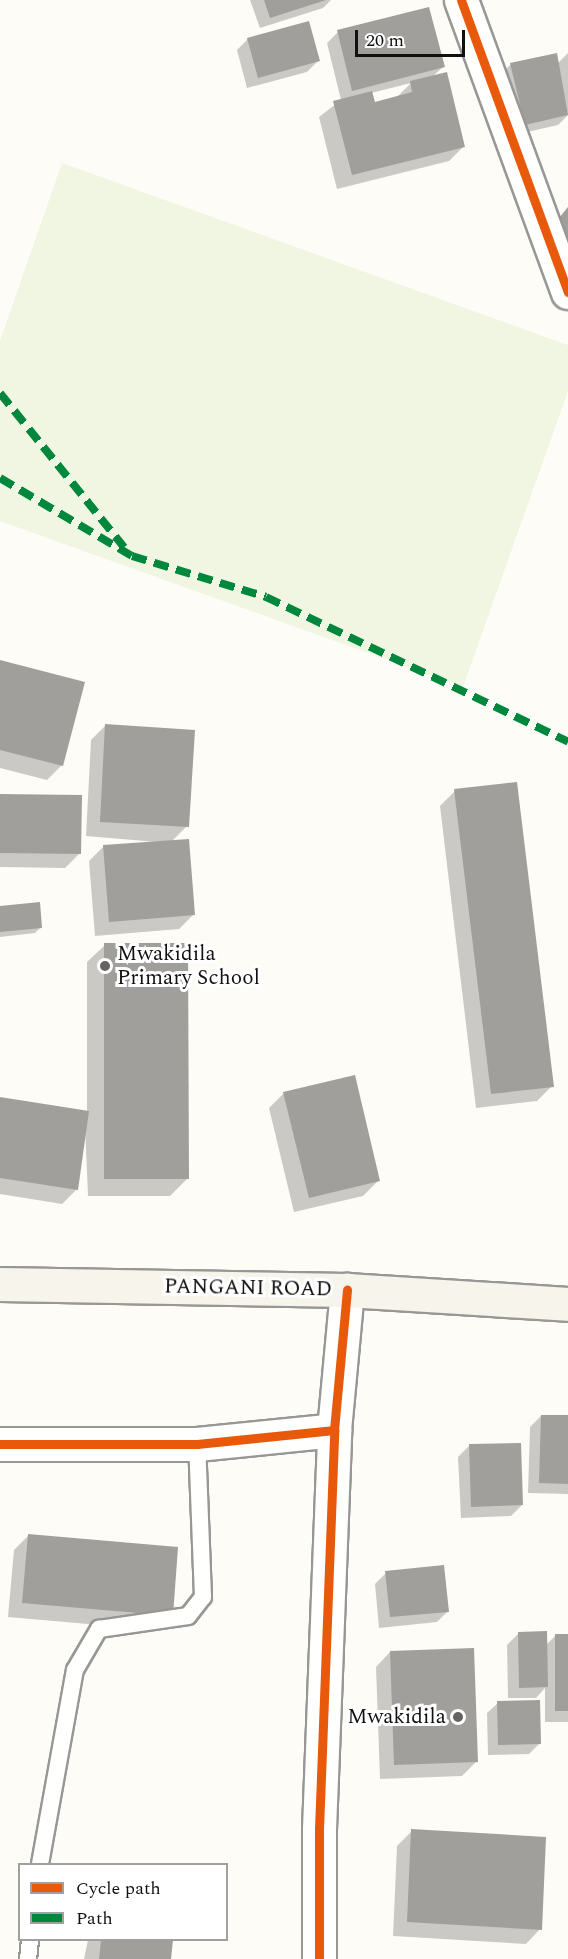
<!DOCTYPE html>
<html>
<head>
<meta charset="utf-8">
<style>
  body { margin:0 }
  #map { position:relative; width:568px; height:1959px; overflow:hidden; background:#fdfcf7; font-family:Spectral,serif }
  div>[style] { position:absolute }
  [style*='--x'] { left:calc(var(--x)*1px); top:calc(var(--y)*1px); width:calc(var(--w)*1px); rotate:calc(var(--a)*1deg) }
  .pitch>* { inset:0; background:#f0f6e1 }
  .shadow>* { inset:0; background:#0003 }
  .building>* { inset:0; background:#a19f9c }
  .roads { filter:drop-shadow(2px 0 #979795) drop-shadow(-2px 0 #979795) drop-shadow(0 2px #979795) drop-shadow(0 -2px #979795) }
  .service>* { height:16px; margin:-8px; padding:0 8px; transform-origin:8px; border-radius:8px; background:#fffffe }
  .minor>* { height:33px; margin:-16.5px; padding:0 16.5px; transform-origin:16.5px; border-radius:16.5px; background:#fffffe }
  .secondary>* { height:33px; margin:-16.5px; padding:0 16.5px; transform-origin:16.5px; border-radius:16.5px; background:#f6f4eb }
  .quiet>* { height:8px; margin-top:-4px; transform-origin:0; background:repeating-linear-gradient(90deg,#00873e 0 15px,transparent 0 23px) }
  .cycleway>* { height:9px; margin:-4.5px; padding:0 4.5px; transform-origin:4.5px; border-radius:4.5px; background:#e8590c }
  .dots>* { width:16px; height:16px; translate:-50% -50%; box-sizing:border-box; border:3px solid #fff; border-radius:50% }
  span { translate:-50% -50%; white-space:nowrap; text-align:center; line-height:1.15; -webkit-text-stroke:6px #fff; paint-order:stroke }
  .poi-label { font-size:21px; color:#111 }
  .left { translate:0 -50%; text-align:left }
  .right { translate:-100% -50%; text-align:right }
  .street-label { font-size:21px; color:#111 }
  .legend { position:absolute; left:18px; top:1863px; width:210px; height:78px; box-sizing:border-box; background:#fff; border:2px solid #a0a0a0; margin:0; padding:8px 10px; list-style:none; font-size:18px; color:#111 }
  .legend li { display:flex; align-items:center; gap:12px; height:30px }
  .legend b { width:30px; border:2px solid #a0a0a0 }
  .scale { position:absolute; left:355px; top:30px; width:110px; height:27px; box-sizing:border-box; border:3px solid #111; border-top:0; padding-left:8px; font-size:18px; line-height:21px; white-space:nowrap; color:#111; -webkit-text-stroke:4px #fff; paint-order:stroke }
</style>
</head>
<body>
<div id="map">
  <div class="pitch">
    <i style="clip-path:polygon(62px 163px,568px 345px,568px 391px,463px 687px,0 521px,0 341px)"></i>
  </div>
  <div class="shadow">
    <i style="clip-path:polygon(250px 0,331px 0,323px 8px,260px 28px)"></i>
    <i style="clip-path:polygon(evenodd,338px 32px,443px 67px,432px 77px,464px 146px,449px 161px,337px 189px,319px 117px,341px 100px,327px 43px,338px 32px,411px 83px,396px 98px,373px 104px,371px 93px,411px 83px)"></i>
    <i style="clip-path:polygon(248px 39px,318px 61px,307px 72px,247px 88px,237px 50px)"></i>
    <i style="clip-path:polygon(568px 53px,568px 115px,558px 125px,514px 135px,500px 75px,511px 64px,558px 63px)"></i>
    <i style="clip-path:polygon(0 663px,62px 765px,47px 780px,0 768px)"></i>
    <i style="clip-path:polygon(106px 725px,187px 826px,172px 841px,194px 914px,179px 929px,95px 936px,89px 861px,104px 846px,157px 842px,86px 836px,91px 740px)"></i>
    <i style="clip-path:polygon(455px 791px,552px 1086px,537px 1101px,476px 1108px,440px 806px)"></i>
    <i style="clip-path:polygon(0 795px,80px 853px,65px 868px,0 867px)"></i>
    <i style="clip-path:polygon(0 907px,40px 928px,35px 933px,0 937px)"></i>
    <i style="clip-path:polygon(105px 945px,187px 1179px,170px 1196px,88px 1196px,85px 1125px,77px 1189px,62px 1204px,0 1194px,0 1099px,87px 1112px,87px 962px)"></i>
    <i style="clip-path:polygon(284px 1093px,378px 1181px,363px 1196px,294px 1212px,269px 1108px)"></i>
    <i style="clip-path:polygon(541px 1416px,568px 1417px,568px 1494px,528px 1493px,530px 1427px)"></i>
    <i style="clip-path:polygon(469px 1446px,522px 1505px,511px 1516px,461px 1518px,458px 1457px)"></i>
    <i style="clip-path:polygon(29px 1535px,171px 1616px,156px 1630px,8px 1617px,14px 1550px)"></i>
    <i style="clip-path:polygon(386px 1573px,448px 1611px,437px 1622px,379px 1628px,375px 1584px)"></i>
    <i style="clip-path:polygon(518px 1634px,546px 1645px,556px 1635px,568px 1635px,568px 1722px,545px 1722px,545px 1688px,536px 1698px,508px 1698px,507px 1645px)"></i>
    <i style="clip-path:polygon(390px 1652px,477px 1761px,462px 1776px,380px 1779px,376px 1667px)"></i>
    <i style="clip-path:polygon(498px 1703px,540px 1743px,529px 1754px,488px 1755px,487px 1713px)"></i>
    <i style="clip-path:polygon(412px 1831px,540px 1929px,526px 1944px,393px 1936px,397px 1846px)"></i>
    <i style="clip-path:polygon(88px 1940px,171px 1940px,169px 1959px,84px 1959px)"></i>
  </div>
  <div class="building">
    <i style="clip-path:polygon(264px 0,326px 0,270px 18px)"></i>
    <i style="clip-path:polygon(429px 7px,445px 67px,352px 91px,337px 30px)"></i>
    <i style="clip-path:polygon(309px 21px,320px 61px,258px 78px,247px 38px)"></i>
    <i style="clip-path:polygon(557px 53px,568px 115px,525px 125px,510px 63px)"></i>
    <i style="clip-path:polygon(447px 72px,465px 147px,352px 175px,333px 101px,372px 91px,375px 102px,412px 92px,410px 81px)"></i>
    <i style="clip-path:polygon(568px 207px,568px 254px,545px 235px)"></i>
    <i style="clip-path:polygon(0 660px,85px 682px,63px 766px,0 750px)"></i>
    <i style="clip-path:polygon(105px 724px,195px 730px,189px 827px,100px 822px)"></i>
    <i style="clip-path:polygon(517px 782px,554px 1087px,491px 1094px,454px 789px)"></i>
    <i style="clip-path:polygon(0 794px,82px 795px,81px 854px,0 853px)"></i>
    <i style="clip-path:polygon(189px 839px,195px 915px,109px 922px,103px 845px)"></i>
    <i style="clip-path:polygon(40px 902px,42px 928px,0 932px,0 906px)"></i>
    <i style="clip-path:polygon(104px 943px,188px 943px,189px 1179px,104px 1179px)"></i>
    <i style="clip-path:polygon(355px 1075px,380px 1181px,309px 1198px,283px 1092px)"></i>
    <i style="clip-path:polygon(0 1097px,89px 1111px,78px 1190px,0 1178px)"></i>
    <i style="clip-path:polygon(541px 1415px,568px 1415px,568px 1484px,539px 1483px)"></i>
    <i style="clip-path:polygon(521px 1443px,523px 1505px,471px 1507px,469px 1444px)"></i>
    <i style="clip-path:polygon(28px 1534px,178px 1547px,173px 1616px,22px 1603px)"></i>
    <i style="clip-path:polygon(444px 1565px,449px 1612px,390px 1617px,385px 1571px)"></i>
    <i style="clip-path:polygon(547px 1631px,548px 1687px,519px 1688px,518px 1632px)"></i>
    <i style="clip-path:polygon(555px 1634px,568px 1634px,568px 1711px,555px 1711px)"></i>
    <i style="clip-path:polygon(474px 1648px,478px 1762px,394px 1765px,390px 1651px)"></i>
    <i style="clip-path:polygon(540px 1700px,541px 1744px,498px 1745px,497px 1701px)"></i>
    <i style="clip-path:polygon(411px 1829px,546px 1837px,542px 1930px,407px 1922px)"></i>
    <i style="clip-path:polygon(101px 1940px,173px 1940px,171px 1959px,99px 1959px)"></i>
  </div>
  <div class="roads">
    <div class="service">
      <i style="--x:40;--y:1864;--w:197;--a:-79.8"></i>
      <i style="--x:75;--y:1670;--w:48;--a:-59.7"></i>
      <i style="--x:99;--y:1629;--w:90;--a:-8.3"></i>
      <i style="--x:188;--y:1616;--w:24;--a:-52"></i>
      <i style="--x:203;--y:1597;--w:153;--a:-92.2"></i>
      <i style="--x:28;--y:1959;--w:19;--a:-84"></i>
    </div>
    <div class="minor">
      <i style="--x:461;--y:0;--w:311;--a:69.9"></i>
      <i style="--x:0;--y:1444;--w:197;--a:0"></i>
      <i style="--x:197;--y:1444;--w:138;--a:-5.8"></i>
      <i style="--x:319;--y:1959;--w:130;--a:-90"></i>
      <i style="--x:319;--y:1829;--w:399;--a:-87.8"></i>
      <i style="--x:334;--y:1430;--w:141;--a:-84.7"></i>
    </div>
    <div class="secondary">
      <i style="--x:0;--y:1284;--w:347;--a:1"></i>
      <i style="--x:347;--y:1290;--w:221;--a:3.6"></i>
    </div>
  </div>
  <div class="quiet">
    <i style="--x:0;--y:393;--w:198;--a:51.2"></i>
    <i style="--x:0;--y:478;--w:153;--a:30.6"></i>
    <i style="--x:132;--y:556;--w:140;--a:17"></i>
    <i style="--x:266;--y:597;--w:335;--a:25.6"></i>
  </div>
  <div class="cycleway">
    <i style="--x:461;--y:0;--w:311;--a:69.9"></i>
    <i style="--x:0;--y:1444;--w:197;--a:0"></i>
    <i style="--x:197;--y:1444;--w:138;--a:-5.8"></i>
    <i style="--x:319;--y:1959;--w:130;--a:-90"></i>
    <i style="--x:319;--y:1829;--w:399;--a:-87.8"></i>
    <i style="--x:334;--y:1430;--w:141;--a:-84.7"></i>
  </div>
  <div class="dots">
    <i style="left:105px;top:966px;background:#646362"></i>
    <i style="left:458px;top:1717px;background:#646362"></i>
  </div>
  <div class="poi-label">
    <span class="left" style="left:117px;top:966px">Mwakidila<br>Primary School</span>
    <span class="right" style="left:446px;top:1717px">Mwakidila</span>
  </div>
  <div class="street-label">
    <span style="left:248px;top:1288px;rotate:1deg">PANGANI ROAD</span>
  </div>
  <ul class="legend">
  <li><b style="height:8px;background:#e8590c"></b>Cycle path</li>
  <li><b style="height:8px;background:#00873e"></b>Path</li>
  </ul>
  <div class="scale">20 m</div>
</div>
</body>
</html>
